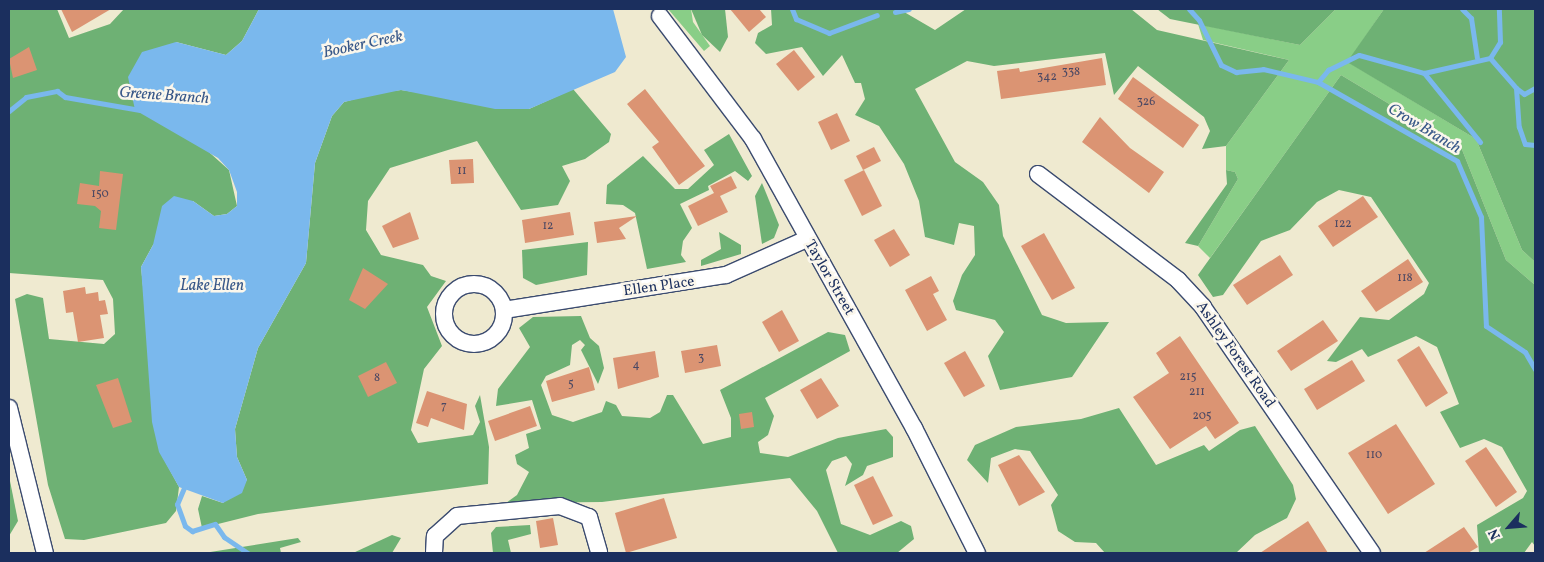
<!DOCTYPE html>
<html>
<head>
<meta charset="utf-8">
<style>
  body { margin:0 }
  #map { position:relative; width:1544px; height:562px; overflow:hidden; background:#efead0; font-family:Vollkorn,serif }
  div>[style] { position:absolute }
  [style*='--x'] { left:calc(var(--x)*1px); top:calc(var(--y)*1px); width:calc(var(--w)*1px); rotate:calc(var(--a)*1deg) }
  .green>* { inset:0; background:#89ce87 }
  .forest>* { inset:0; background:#6eb174 }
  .water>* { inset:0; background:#7ab8ed }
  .stream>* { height:5px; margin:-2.5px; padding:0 2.5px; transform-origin:2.5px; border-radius:2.5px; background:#7ab8ed }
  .building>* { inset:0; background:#db9473 }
  .roads { filter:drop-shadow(1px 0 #3b4b6f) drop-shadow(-1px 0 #3b4b6f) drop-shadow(0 1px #3b4b6f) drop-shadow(0 -1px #3b4b6f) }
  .street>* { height:16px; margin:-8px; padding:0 8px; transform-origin:8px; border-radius:8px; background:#fff }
  .street>.ring { margin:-8px; padding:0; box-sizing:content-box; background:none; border:16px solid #fff; border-radius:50% }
  span { translate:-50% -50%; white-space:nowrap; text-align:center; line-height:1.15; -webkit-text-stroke:5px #fbf7ec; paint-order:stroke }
  .number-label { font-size:12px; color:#4b4863 }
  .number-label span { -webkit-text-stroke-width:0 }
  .street-label { font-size:15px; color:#1b2f5e }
  .water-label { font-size:16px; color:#385889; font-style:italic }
  .frame { position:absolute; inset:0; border:10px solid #1b2f5e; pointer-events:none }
  .north { position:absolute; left:1484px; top:502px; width:50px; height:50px; -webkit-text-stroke:4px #fbf7ec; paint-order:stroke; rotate:243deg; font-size:14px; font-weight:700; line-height:20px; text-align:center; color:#1b2f5e }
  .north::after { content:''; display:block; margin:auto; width:18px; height:22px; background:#1b2f5e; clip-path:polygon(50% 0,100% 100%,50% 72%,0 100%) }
</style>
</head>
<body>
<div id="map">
  <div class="green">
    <i style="clip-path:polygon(668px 9px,691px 9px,693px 22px,710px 46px,704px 51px)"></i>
    <i style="clip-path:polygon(1336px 9px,1384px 9px,1348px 62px,1476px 139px,1522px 250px,1535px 262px,1535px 285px,1506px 260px,1461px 147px,1341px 75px,1210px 258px,1198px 246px,1238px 179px,1235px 172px,1226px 170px,1226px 146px,1289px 60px,1203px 40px,1198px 24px,1300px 45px)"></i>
  </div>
  <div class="forest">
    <i style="clip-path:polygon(9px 9px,57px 9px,69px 38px,110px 24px,124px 9px,259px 9px,242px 41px,226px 55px,176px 42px,201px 145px,229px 170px,237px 206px,227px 214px,214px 216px,193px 201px,153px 245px,141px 267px,160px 452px,179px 487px,176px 511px,166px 523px,84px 540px,65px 539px,48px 485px,15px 299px,27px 294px,43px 298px,49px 339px,104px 344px,115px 334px,113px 299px,103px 280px,9px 273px)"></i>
    <i style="clip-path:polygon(691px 9px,725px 9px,728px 37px,720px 52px,702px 35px)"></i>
    <i style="clip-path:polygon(771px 9px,899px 9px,935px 30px,966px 9px,1131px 9px,1157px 30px,1289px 60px,1226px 146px,1202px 149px,1210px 131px,1204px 117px,1138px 66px,1114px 95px,1105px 53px,994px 66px,967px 61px,915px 89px,955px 162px,983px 182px,999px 205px,1003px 236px,1042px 315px,1066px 323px,1109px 322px,1072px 377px,1000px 390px,988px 356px,1004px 332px,995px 320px,956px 310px,953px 301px,962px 275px,975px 255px,974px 226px,959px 223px,954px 245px,925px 237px,919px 201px,904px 164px,879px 126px,855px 115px,865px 99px,861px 83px,855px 83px,842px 55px,823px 76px,802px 47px,766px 54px,755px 43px,758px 33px,772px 25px)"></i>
    <i style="clip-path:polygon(1157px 9px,1336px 9px,1300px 45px,1170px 19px)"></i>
    <i style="clip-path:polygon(1384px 9px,1535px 9px,1535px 262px,1522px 250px,1476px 139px,1347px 62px)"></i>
    <i style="clip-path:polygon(1341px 75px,1461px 147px,1506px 260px,1535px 285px,1535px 546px,1532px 542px,1524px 553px,1479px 553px,1477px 525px,1523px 498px,1527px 491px,1502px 447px,1484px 439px,1460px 448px,1440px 412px,1459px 404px,1437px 347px,1416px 336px,1368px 357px,1362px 349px,1336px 362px,1327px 361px,1360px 317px,1389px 320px,1424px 294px,1429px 283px,1371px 197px,1339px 190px,1317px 202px,1290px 230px,1261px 241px,1223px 295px,1213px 297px,1198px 275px)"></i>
    <i style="clip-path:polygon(573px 89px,611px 134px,609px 142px,585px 159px,562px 166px,570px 181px,558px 205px,521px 210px,477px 141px,390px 168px,368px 201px,366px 230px,381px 255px,423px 265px,431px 276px,446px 281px,427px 307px,442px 346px,424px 369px,411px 430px,418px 443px,473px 435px,480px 422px,475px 406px,480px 395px,489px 447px,488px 484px,258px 514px,202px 528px,198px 509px,202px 496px,223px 503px,247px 480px,237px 457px,235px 429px,258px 348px,306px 263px,315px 163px,332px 116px,344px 102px,377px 93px,401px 90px,529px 109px)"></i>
    <i style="clip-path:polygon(729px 134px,752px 176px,748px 181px,735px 171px,708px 186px,709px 190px,680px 204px,692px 228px,683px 241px,681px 255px,686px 262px,647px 269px,635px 213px,623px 205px,606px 204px,607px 185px,643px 156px,675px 189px,688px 189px,714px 165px,704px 150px)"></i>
    <i style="clip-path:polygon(1226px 170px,1235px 172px,1238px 179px,1198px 246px,1185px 243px,1227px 184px)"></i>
    <i style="clip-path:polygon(762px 183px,779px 225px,774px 238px,762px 244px,755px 196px)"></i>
    <i style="clip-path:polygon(719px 232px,741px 245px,741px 254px,701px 266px,701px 260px,721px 249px)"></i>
    <i style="clip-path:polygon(588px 242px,587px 275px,536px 285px,523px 278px,522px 250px)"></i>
    <i style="clip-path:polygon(581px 316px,590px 338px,599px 346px,604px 368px,598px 384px,581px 350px,585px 345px,580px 340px,572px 345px,570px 365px,546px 376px,541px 385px,552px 415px,573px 422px,602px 412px,606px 401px,616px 405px,622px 416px,650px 418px,660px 412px,667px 395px,673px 395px,703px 444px,731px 437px,731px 418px,720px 390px,828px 332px,845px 335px,850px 351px,765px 398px,774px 416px,768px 435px,758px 442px,760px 453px,788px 457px,838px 438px,886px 429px,893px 437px,893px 457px,867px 466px,863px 475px,845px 486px,852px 464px,846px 456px,832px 461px,826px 470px,841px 524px,870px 535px,901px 521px,911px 526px,914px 539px,897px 553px,838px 553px,817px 511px,790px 478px,602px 502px,506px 503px,517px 495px,529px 472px,517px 464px,515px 455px,529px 448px,526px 434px,541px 429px,532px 400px,496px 406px,498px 389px,530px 347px,519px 328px,533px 317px)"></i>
    <i style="clip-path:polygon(1119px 408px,1156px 465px,1204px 445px,1209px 451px,1240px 430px,1255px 426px,1293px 485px,1296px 499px,1287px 518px,1255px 535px,1236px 553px,1105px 553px,1096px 543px,1075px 542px,1058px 531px,1051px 505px,1058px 495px,1030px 451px,1015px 449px,991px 458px,988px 483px,967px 460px,975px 445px,1016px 427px,1081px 419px)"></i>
    <i style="clip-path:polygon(9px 476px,18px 521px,9px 536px)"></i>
    <i style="clip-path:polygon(530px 525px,531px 534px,508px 540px,511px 553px,493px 553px,491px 533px,496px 527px)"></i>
    <i style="clip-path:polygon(392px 535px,401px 538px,392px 553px,353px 553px)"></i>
    <i style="clip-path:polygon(298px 538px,301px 542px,280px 548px,281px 553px,204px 553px)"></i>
  </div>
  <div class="water">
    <i style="clip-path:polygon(259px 9px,613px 9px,626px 57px,615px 72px,529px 109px,495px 109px,401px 90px,344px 102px,332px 116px,315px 163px,306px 263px,258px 348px,235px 429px,237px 457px,247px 480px,242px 493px,223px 503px,179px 487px,159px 452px,152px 422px,141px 267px,153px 245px,162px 206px,174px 196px,193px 201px,214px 216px,227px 214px,237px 206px,237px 192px,229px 170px,218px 158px,135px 110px,128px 77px,142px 52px,176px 42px,226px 55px,242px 41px)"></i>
  </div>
  <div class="stream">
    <i style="--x:792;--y:9;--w:11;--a:68"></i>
    <i style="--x:796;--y:19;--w:36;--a:23"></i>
    <i style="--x:829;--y:33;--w:51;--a:-20.6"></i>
    <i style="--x:1189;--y:9;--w:15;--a:48"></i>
    <i style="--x:1199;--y:20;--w:50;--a:63.9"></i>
    <i style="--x:1221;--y:65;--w:17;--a:25"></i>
    <i style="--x:1236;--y:72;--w:27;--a:-6"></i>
    <i style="--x:1263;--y:69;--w:57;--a:13.3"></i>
    <i style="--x:1318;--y:82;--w:160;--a:29.6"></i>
    <i style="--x:1457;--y:161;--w:61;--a:66.8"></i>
    <i style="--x:1481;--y:217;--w:109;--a:87.4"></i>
    <i style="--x:1486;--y:326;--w:47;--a:33.7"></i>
    <i style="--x:1525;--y:352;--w:20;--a:60"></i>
    <i style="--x:1462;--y:9;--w:13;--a:45"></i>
    <i style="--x:1471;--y:18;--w:40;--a:81.5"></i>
    <i style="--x:895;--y:12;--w:14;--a:-12"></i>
    <i style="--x:1490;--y:58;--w:40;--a:49"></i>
    <i style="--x:1516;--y:88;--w:39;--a:86"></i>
    <i style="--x:1519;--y:127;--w:18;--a:71"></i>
    <i style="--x:1525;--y:144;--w:10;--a:6"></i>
    <i style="--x:1424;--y:73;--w:68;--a:-12.8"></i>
    <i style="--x:1490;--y:58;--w:19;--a:-58"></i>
    <i style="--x:1500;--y:42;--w:33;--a:-92"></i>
    <i style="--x:1318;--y:82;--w:16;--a:-50"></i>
    <i style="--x:1328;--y:70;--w:34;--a:-26"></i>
    <i style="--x:1359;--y:55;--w:67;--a:15.5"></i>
    <i style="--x:1424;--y:73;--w:89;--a:50.9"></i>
    <i style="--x:1516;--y:88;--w:10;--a:37"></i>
    <i style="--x:1524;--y:94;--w:13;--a:-29"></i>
    <i style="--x:9;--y:111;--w:22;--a:-39"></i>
    <i style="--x:26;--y:97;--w:32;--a:-11"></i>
    <i style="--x:57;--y:91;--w:10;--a:37"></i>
    <i style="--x:65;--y:97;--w:76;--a:9.8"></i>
    <i style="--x:186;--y:483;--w:23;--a:113"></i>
    <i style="--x:177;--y:504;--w:23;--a:70"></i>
    <i style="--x:185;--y:526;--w:9;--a:36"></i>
    <i style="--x:192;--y:531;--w:24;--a:-17"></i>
    <i style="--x:215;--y:524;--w:16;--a:55"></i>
    <i style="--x:224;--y:537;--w:29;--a:34"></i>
  </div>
  <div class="building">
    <i style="clip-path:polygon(61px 9px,111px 9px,72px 32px)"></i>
    <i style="clip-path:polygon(730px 9px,759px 9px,766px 17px,749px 32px)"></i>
    <i style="clip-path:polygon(29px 47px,37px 70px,13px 78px,9px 59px)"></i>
    <i style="clip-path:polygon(794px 50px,815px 77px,798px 91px,776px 64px)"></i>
    <i style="clip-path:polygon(1102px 58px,1106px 85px,1001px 99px,997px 71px,1019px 68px,1020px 72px)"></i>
    <i style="clip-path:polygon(1133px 77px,1199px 125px,1183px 148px,1118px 99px)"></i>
    <i style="clip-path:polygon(645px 89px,705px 166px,679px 185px,652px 147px,659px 142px,627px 104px)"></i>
    <i style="clip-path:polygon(837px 113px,850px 141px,831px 150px,818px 122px)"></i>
    <i style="clip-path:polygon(1100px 117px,1130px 148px,1164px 172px,1149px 193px,1082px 142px)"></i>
    <i style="clip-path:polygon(874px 147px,881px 161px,863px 170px,856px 156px)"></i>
    <i style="clip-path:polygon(473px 159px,474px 183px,451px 184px,449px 160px)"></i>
    <i style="clip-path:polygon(864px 170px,882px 206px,862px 216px,844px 180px)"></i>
    <i style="clip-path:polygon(100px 171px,123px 174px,116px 230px,99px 228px,101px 211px,95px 206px,77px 204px,80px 183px,99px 186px)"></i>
    <i style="clip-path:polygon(731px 176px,737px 188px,720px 196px,728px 212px,698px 226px,688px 206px,714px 193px,710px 186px)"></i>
    <i style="clip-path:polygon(1363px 196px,1378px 217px,1333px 247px,1318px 226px)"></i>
    <i style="clip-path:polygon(410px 212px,419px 239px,393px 248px,382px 226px)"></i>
    <i style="clip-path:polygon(570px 212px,574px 235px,525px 243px,522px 220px)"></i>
    <i style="clip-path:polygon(637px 216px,619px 228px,626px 239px,597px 243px,594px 222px)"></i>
    <i style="clip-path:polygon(894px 229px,910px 255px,890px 267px,874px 240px)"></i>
    <i style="clip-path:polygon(1044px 233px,1075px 288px,1052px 300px,1021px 246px)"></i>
    <i style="clip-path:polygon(1280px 255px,1293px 275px,1247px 305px,1233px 285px)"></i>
    <i style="clip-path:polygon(1408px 259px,1423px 282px,1376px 312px,1361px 291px)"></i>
    <i style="clip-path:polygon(363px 268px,388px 284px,365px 309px,349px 300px)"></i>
    <i style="clip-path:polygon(931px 276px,939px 291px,933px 294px,947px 320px,927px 331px,905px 290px)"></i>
    <i style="clip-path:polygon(85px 287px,86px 294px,98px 292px,99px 301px,105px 300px,108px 314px,100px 315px,104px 338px,78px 342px,73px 312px,66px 313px,63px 291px)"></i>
    <i style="clip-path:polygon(782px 310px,799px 341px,779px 352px,762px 322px)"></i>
    <i style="clip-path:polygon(1323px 320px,1338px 341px,1291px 371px,1277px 351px)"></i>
    <i style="clip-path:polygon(1180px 336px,1239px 423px,1215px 439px,1206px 426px,1170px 449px,1133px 397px,1169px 373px,1156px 353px)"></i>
    <i style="clip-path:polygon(717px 345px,721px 366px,685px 373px,681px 351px)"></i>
    <i style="clip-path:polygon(1419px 346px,1448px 393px,1426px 407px,1397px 360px)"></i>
    <i style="clip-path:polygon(655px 351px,659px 377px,618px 389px,613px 358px)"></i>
    <i style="clip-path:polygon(965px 351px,985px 386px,964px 397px,944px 363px)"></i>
    <i style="clip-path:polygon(1352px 360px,1365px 381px,1317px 410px,1304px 389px)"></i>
    <i style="clip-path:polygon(386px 362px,397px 383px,368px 397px,358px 376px)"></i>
    <i style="clip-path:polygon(589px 367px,595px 390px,552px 402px,546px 381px)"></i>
    <i style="clip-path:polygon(118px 378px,132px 422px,113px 428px,96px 385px)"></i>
    <i style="clip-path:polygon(821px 378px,839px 406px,817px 419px,800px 390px)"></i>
    <i style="clip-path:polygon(427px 391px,467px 404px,464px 430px,431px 418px,428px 427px,416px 423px)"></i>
    <i style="clip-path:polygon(530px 406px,537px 426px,495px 441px,488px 421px)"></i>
    <i style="clip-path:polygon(752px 412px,754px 427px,741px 429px,739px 414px)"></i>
    <i style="clip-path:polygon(1396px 424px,1435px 484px,1388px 514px,1348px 453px)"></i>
    <i style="clip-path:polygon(1486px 447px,1517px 492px,1496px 507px,1465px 461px)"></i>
    <i style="clip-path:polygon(1019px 455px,1045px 492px,1019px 506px,998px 465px)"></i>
    <i style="clip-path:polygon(873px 476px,893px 516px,873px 525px,854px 485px)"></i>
    <i style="clip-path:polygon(664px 498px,677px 538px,626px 553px,615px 513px)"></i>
    <i style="clip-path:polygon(553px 518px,558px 545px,540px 548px,536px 521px)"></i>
    <i style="clip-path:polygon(1308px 521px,1328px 553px,1260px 553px)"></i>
    <i style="clip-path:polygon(1464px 527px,1478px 547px,1468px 553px,1424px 553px)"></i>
  </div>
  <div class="roads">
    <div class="street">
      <i style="--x:660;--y:16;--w:154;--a:52.9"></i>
      <i style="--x:753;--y:139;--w:331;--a:60.9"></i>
      <i style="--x:914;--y:428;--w:140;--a:63.3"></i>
      <i style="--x:1038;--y:174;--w:176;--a:37.1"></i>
      <i style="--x:1178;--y:280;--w:37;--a:47"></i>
      <i style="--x:1203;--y:307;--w:298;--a:55.5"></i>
      <i class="ring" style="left:444px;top:284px;width:44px;height:44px"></i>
      <i style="--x:504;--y:310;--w:225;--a:-9"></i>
      <i style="--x:726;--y:275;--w:89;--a:-24"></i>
      <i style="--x:9;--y:408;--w:149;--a:76.1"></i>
      <i style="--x:434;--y:553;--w:17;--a:-87"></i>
      <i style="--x:435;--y:536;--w:30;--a:-42"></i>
      <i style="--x:457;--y:516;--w:103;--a:-5.5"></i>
      <i style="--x:560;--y:506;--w:31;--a:21"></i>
      <i style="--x:589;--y:517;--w:37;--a:74"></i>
    </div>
  </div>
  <div class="number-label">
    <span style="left:1071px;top:73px">338</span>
    <span style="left:1047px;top:78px">342</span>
    <span style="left:1146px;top:103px">326</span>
    <span style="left:462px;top:172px">11</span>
    <span style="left:100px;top:195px">150</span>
    <span style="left:1343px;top:225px">122</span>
    <span style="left:548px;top:227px">12</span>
    <span style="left:1405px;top:279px">118</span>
    <span style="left:701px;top:359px">3</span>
    <span style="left:636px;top:366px">4</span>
    <span style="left:1188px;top:378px">215</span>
    <span style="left:377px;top:379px">8</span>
    <span style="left:571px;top:385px">5</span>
    <span style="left:1197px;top:393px">211</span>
    <span style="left:444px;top:407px">7</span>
    <span style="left:1202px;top:417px">205</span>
    <span style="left:1374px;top:456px">110</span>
  </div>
  <div class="street-label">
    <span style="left:829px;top:278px;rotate:60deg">Taylor Street</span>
    <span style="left:659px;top:287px;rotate:-8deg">Ellen Place</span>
    <span style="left:1235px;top:355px;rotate:55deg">Ashley Forest Road</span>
  </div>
  <div class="water-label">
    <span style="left:363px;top:45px;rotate:-12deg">Booker Creek</span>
    <span style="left:164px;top:96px;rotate:4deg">Greene Branch</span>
    <span style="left:1424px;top:129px;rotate:31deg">Crow Branch</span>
    <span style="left:212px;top:286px">Lake Ellen</span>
  </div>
  <div class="frame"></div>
  <div class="north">N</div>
</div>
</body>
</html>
